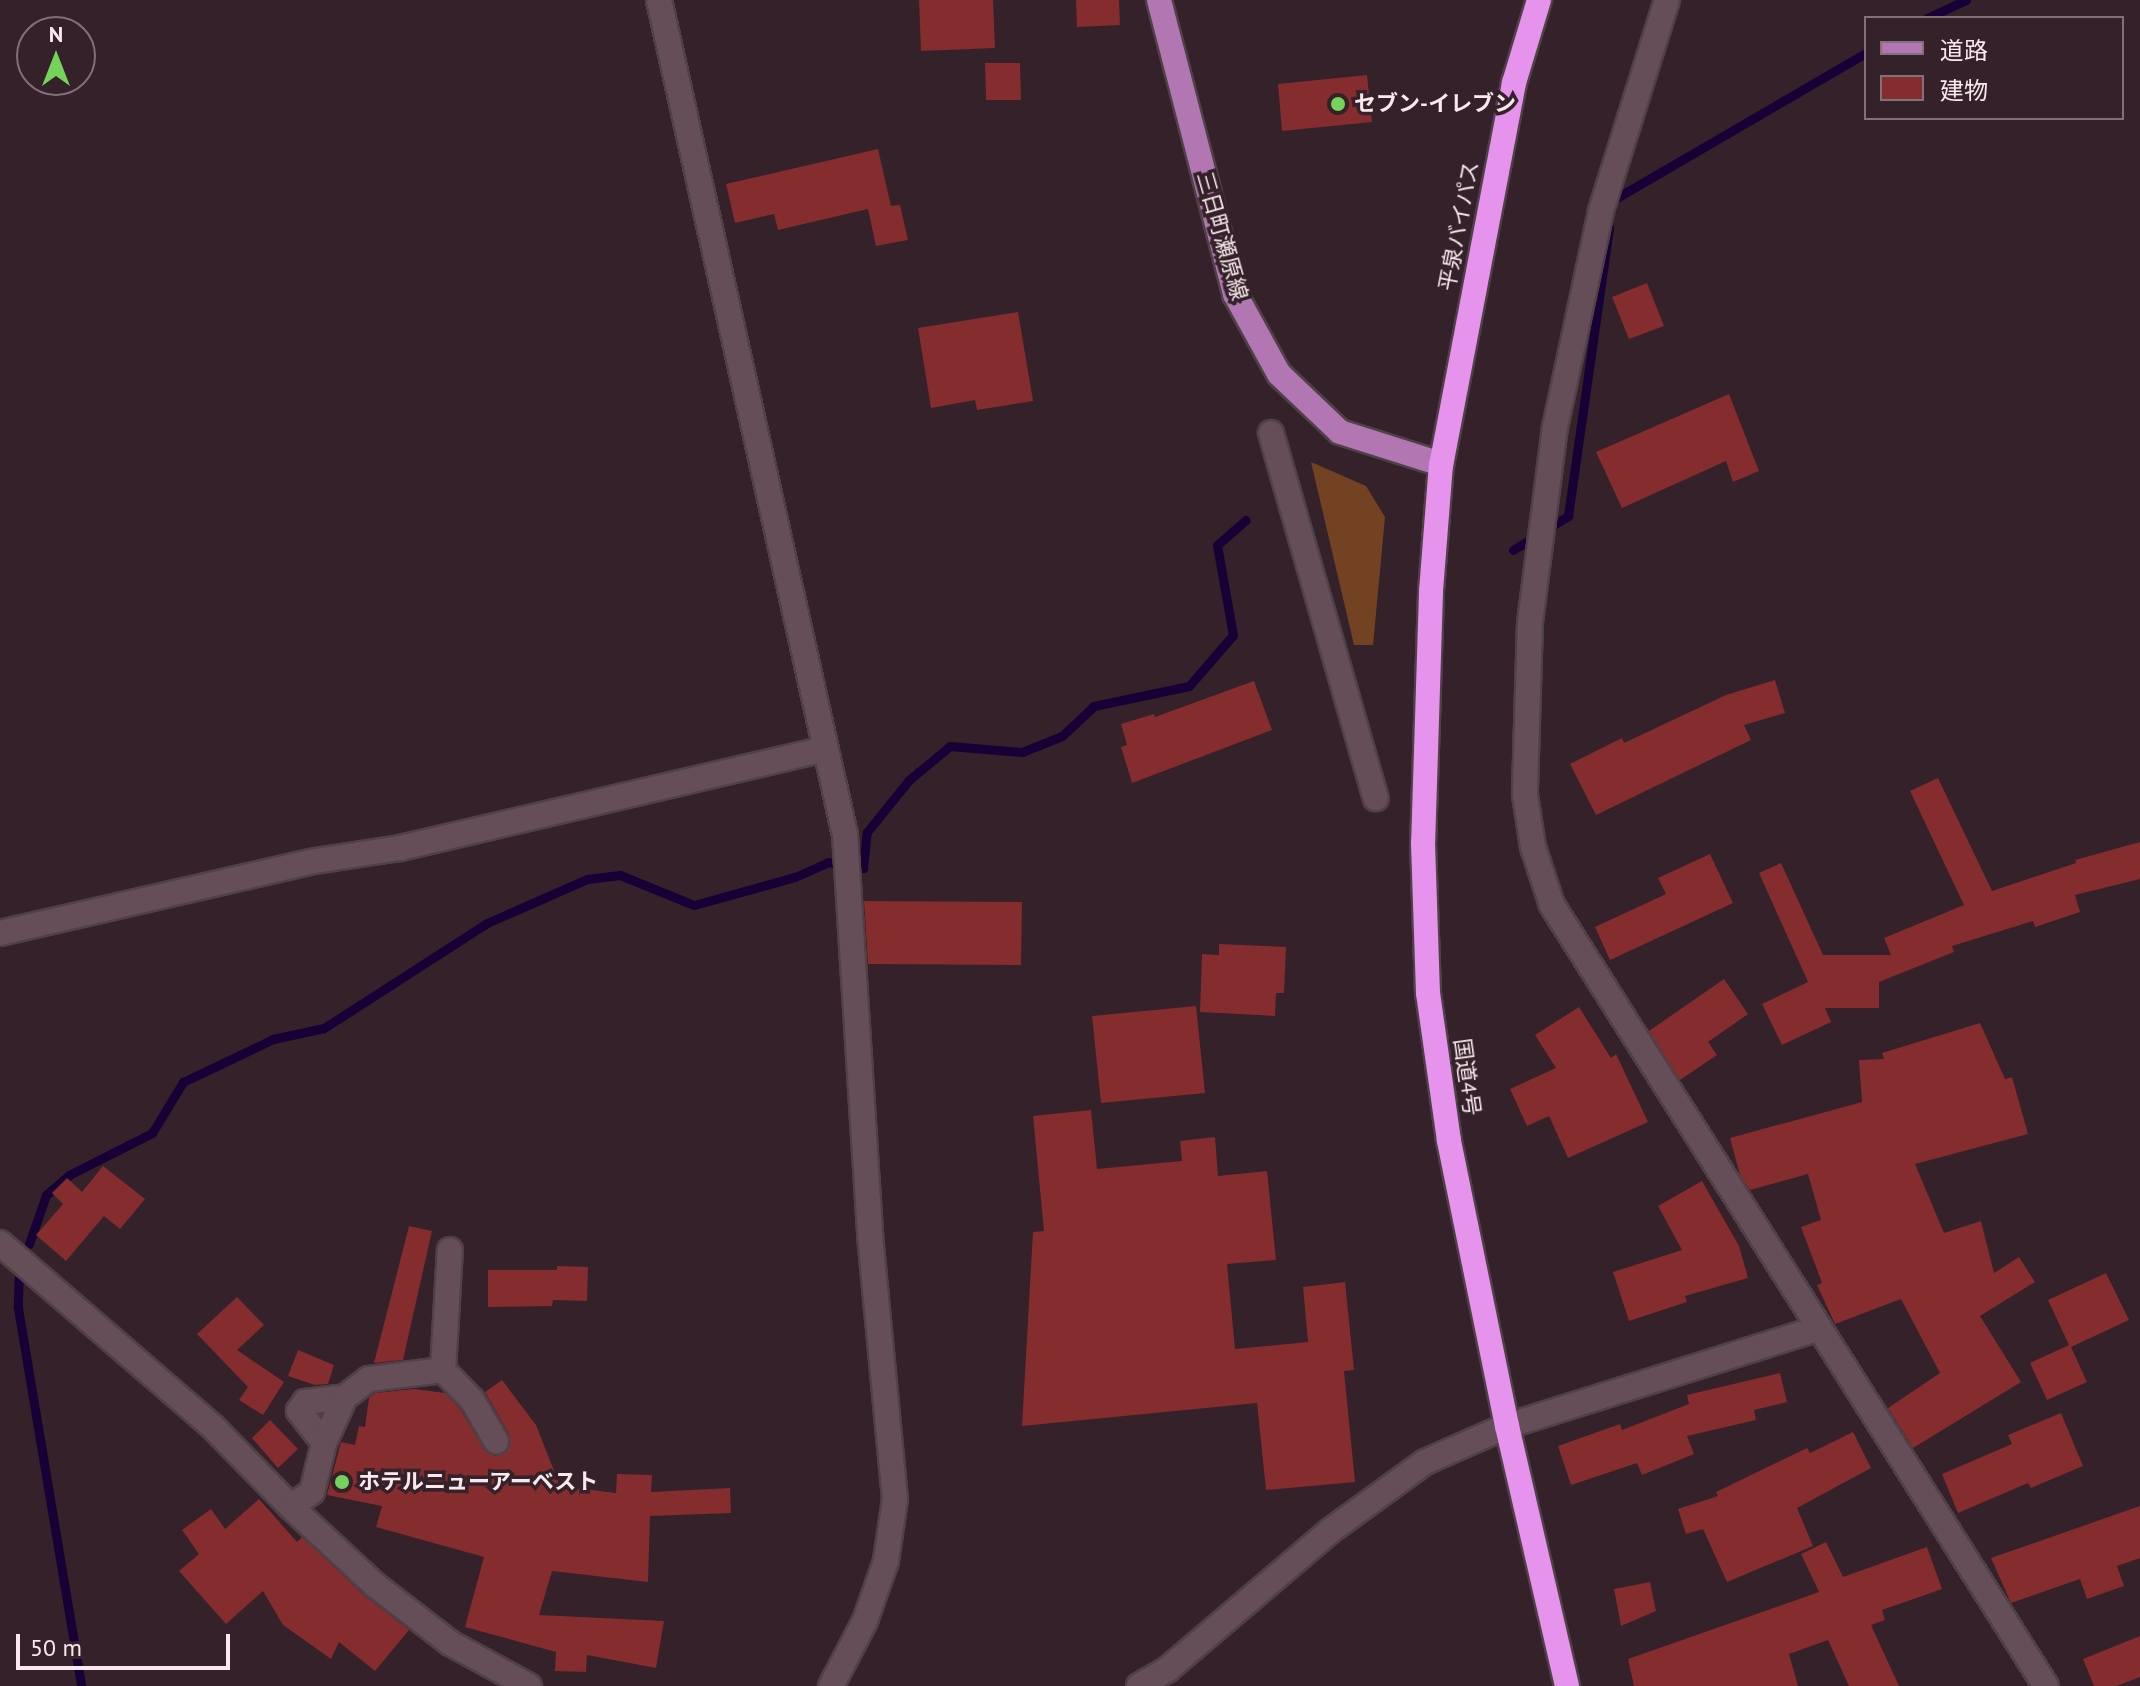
<!DOCTYPE html>
<html>
<head>
<meta charset="utf-8">
<style>
  body { margin:0 }
  #map { position:relative; width:2140px; height:1686px; overflow:hidden; background:#342129; font-family:"PT Sans","Noto Sans JP",sans-serif }
  div>[style] { position:absolute }
  [style*='--x'] { left:calc(var(--x)*1px); top:calc(var(--y)*1px); width:calc(var(--w)*1px); rotate:calc(var(--a)*1deg) }
  .green>* { inset:0; background:#734222 }
  .stream>* { height:9px; margin:-4.5px; padding:0 4.5px; transform-origin:4.5px; border-radius:4.5px; background:#160035 }
  .building>* { inset:0; background:#842c2e }
  .roads { filter:drop-shadow(2px 0 #504047) drop-shadow(-2px 0 #504047) drop-shadow(0 2px #504047) drop-shadow(0 -2px #504047) }
  .minor>* { height:24px; margin:-12px; padding:0 12px; transform-origin:12px; border-radius:12px; background:#654e57 }
  .major>* { height:24px; margin:-12px; padding:0 12px; transform-origin:12px; border-radius:12px; background:#b277b2 }
  .highway>* { height:24px; margin:-12px; padding:0 12px; transform-origin:12px; border-radius:12px; background:#e693ee }
  .dots>* { width:22px; height:22px; translate:-50% -50%; box-sizing:border-box; border:4px solid #342129; border-radius:50% }
  span { translate:-50% -50%; white-space:nowrap; text-align:center; line-height:1.15; -webkit-text-stroke:7px #342129; paint-order:stroke }
  .poi-label { font-size:22px; color:#f7e9ee; font-weight:700 }
  .left { translate:0 -50%; text-align:left }
  .street-label { font-size:22px; color:#f7e9ee }
  .legend { position:absolute; left:1864px; top:16px; width:260px; height:104px; box-sizing:border-box; background:#342129; border:2px solid #827178; margin:0; padding:10px 14px; list-style:none; font-size:24px; color:#f7e9ee }
  .legend li { display:flex; align-items:center; gap:16px; height:40px }
  .legend b { width:40px; border:2px solid #827178 }
  .north { position:absolute; left:16px; top:16px; width:80px; height:80px; box-sizing:border-box; background:#342129; border:2px solid #827178; border-radius:50%; rotate:0deg; font-size:22px; font-weight:700; line-height:32px; text-align:center; color:#f7e9ee }
  .north::after { content:''; display:block; margin:auto; width:28px; height:36px; background:#75d25b; clip-path:polygon(50% 0,100% 100%,50% 72%,0 100%) }
  .scale { position:absolute; left:16px; top:1634px; width:214px; height:36px; box-sizing:border-box; border:4px solid #f7e9ee; border-top:0; padding-left:10px; font-size:24px; line-height:28px; white-space:nowrap; color:#f7e9ee; -webkit-text-stroke:6px #342129; paint-order:stroke }
</style>
</head>
<body>
<div id="map">
  <div class="green">
    <i style="clip-path:polygon(1311px 462px,1366px 486px,1385px 517px,1373px 645px,1354px 645px)"></i>
  </div>
  <div class="stream">
    <i style="--x:1927;--y:18;--w:43;--a:-24.8"></i>
    <i style="--x:1613;--y:200;--w:293;--a:-30.2"></i>
    <i style="--x:1513;--y:550;--w:65;--a:-31.7"></i>
    <i style="--x:1568;--y:516;--w:292;--a:-81.9"></i>
    <i style="--x:29;--y:1244;--w:52;--a:-70.9"></i>
    <i style="--x:46;--y:1195;--w:30;--a:-41"></i>
    <i style="--x:69;--y:1175;--w:93;--a:-26.8"></i>
    <i style="--x:152;--y:1133;--w:60;--a:-58.7"></i>
    <i style="--x:183;--y:1082;--w:100;--a:-25.5"></i>
    <i style="--x:273;--y:1039;--w:52;--a:-12.2"></i>
    <i style="--x:324;--y:1028;--w:194;--a:-32.8"></i>
    <i style="--x:487;--y:923;--w:109;--a:-23.7"></i>
    <i style="--x:587;--y:879;--w:33;--a:-7"></i>
    <i style="--x:620;--y:875;--w:80;--a:22.1"></i>
    <i style="--x:694;--y:905;--w:105;--a:-15.5"></i>
    <i style="--x:795;--y:877;--w:36;--a:-24"></i>
    <i style="--x:828;--y:862;--w:36;--a:10"></i>
    <i style="--x:863;--y:868;--w:36;--a:-84"></i>
    <i style="--x:867;--y:832;--w:67;--a:-51.1"></i>
    <i style="--x:909;--y:780;--w:53;--a:-39.7"></i>
    <i style="--x:950;--y:746;--w:72;--a:4.8"></i>
    <i style="--x:1022;--y:752;--w:43;--a:-21.8"></i>
    <i style="--x:1062;--y:736;--w:44;--a:-43.2"></i>
    <i style="--x:1094;--y:706;--w:97;--a:-11.9"></i>
    <i style="--x:1189;--y:686;--w:67;--a:-49.2"></i>
    <i style="--x:1233;--y:635;--w:91;--a:-100.1"></i>
    <i style="--x:1217;--y:545;--w:38;--a:-41"></i>
    <i style="--x:19;--y:1271;--w:37;--a:92"></i>
    <i style="--x:18;--y:1308;--w:383;--a:80.5"></i>
  </div>
  <div class="building">
    <i style="clip-path:polygon(919px 0,993px 0,995px 48px,921px 51px)"></i>
    <i style="clip-path:polygon(1076px 0,1119px 0,1120px 25px,1077px 27px)"></i>
    <i style="clip-path:polygon(985px 63px,1020px 63px,1021px 100px,986px 100px)"></i>
    <i style="clip-path:polygon(1367px 75px,1372px 122px,1282px 131px,1278px 84px)"></i>
    <i style="clip-path:polygon(878px 149px,891px 206px,900px 205px,908px 240px,876px 246px,868px 209px,778px 230px,774px 214px,735px 223px,726px 184px)"></i>
    <i style="clip-path:polygon(1647px 283px,1664px 326px,1629px 339px,1612px 297px)"></i>
    <i style="clip-path:polygon(1018px 312px,1033px 401px,977px 410px,975px 400px,931px 408px,918px 328px)"></i>
    <i style="clip-path:polygon(1729px 394px,1759px 471px,1733px 482px,1726px 461px,1622px 508px,1596px 452px)"></i>
    <i style="clip-path:polygon(1775px 680px,1785px 713px,1744px 725px,1751px 740px,1596px 815px,1570px 764px,1622px 738px,1624px 743px,1726px 695px)"></i>
    <i style="clip-path:polygon(1254px 681px,1272px 730px,1132px 783px,1121px 747px,1127px 745px,1121px 724px,1154px 714px,1155px 717px)"></i>
    <i style="clip-path:polygon(1938px 778px,1992px 891px,2076px 863px,2075px 860px,2140px 842px,2140px 879px,2075px 895px,2080px 912px,2035px 927px,2033px 921px,1952px 946px,1954px 952px,1879px 982px,1879px 1008px,1825px 1008px,1831px 1022px,1782px 1045px,1762px 1004px,1808px 982px,1759px 873px,1781px 863px,1823px 955px,1891px 955px,1884px 938px,1964px 905px,1910px 791px)"></i>
    <i style="clip-path:polygon(1710px 854px,1733px 903px,1610px 960px,1595px 927px,1666px 894px,1658px 878px)"></i>
    <i style="clip-path:polygon(864px 901px,1022px 902px,1021px 965px,868px 964px)"></i>
    <i style="clip-path:polygon(1219px 944px,1286px 947px,1284px 993px,1276px 993px,1275px 1016px,1200px 1012px,1202px 954px,1219px 955px)"></i>
    <i style="clip-path:polygon(1724px 979px,1748px 1014px,1708px 1042px,1717px 1055px,1680px 1080px,1649px 1031px)"></i>
    <i style="clip-path:polygon(1196px 1006px,1205px 1093px,1101px 1103px,1092px 1016px)"></i>
    <i style="clip-path:polygon(1579px 1007px,1611px 1058px,1616px 1054px,1648px 1122px,1568px 1158px,1549px 1116px,1527px 1126px,1510px 1089px,1556px 1068px,1535px 1035px)"></i>
    <i style="clip-path:polygon(1980px 1023px,2005px 1079px,2012px 1077px,2028px 1134px,1915px 1164px,1944px 1233px,1981px 1221px,1994px 1273px,2019px 1257px,2035px 1282px,1980px 1316px,2021px 1382px,1913px 1448px,1888px 1408px,1940px 1373px,1901px 1299px,1835px 1324px,1817px 1285px,1822px 1283px,1801px 1227px,1821px 1220px,1808px 1174px,1750px 1190px,1740px 1175px,1730px 1138px,1862px 1102px,1859px 1060px,1884px 1059px,1882px 1053px)"></i>
    <i style="clip-path:polygon(1091px 1110px,1097px 1169px,1182px 1161px,1180px 1141px,1215px 1137px,1218px 1176px,1267px 1171px,1276px 1260px,1227px 1264px,1235px 1349px,1308px 1342px,1303px 1287px,1345px 1282px,1354px 1370px,1344px 1371px,1355px 1482px,1266px 1490px,1257px 1403px,1022px 1426px,1033px 1232px,1044px 1231px,1033px 1116px)"></i>
    <i style="clip-path:polygon(103px 1166px,145px 1199px,120px 1229px,104px 1216px,66px 1261px,36px 1235px,63px 1204px,52px 1193px,67px 1178px,82px 1192px)"></i>
    <i style="clip-path:polygon(1702px 1181px,1739px 1246px,1748px 1278px,1685px 1296px,1687px 1302px,1629px 1321px,1613px 1272px,1682px 1250px,1658px 1206px)"></i>
    <i style="clip-path:polygon(409px 1226px,432px 1231px,403px 1360px,374px 1363px)"></i>
    <i style="clip-path:polygon(557px 1266px,588px 1267px,587px 1301px,553px 1300px,552px 1306px,488px 1307px,488px 1270px,557px 1270px)"></i>
    <i style="clip-path:polygon(2106px 1273px,2129px 1320px,2071px 1347px,2087px 1382px,2047px 1400px,2030px 1363px,2069px 1345px,2048px 1300px)"></i>
    <i style="clip-path:polygon(237px 1297px,264px 1325px,237px 1350px,284px 1382px,263px 1415px,239px 1400px,248px 1387px,197px 1334px)"></i>
    <i style="clip-path:polygon(298px 1350px,334px 1365px,328px 1384px,315px 1385px,288px 1376px)"></i>
    <i style="clip-path:polygon(1780px 1373px,1787px 1402px,1754px 1410px,1756px 1420px,1687px 1436px,1694px 1454px,1642px 1475px,1637px 1463px,1571px 1485px,1558px 1446px,1620px 1424px,1622px 1430px,1689px 1404px,1687px 1395px)"></i>
    <i style="clip-path:polygon(502px 1380px,536px 1425px,560px 1486px,616px 1493px,617px 1474px,652px 1475px,651px 1492px,730px 1488px,731px 1513px,650px 1516px,648px 1582px,552px 1571px,539px 1615px,664px 1621px,656px 1668px,587px 1655px,586px 1672px,555px 1671px,556px 1652px,465px 1627px,484px 1557px,376px 1527px,382px 1506px,327px 1495px,341px 1442px,355px 1445px,359px 1426px,365px 1427px,369px 1398px,375px 1393px,414px 1389px,445px 1393px,460px 1409px,484px 1449px,495px 1456px,504px 1453px,509px 1448px,509px 1434px,485px 1392px)"></i>
    <i style="clip-path:polygon(2061px 1413px,2083px 1466px,2031px 1488px,2028px 1483px,1958px 1513px,1942px 1474px,2012px 1444px,2008px 1435px)"></i>
    <i style="clip-path:polygon(270px 1420px,298px 1449px,278px 1468px,252px 1438px)"></i>
    <i style="clip-path:polygon(1853px 1432px,1871px 1468px,1797px 1508px,1813px 1546px,1727px 1582px,1703px 1529px,1686px 1534px,1678px 1509px,1718px 1496px,1716px 1492px,1807px 1448px,1810px 1453px)"></i>
    <i style="clip-path:polygon(259px 1499px,297px 1542px,302px 1537px,365px 1596px,409px 1630px,375px 1671px,339px 1642px,331px 1659px,283px 1625px,263px 1591px,226px 1624px,179px 1571px,199px 1554px,182px 1530px,211px 1509px,225px 1529px)"></i>
    <i style="clip-path:polygon(2140px 1506px,2140px 1558px,2117px 1566px,2124px 1586px,2087px 1599px,2080px 1579px,2011px 1603px,1991px 1558px)"></i>
    <i style="clip-path:polygon(1826px 1542px,1843px 1577px,1927px 1547px,1942px 1589px,1882px 1610px,1885px 1620px,1871px 1625px,1899px 1686px,1849px 1686px,1828px 1640px,1789px 1654px,1798px 1686px,1634px 1686px,1628px 1659px,1819px 1592px,1801px 1554px)"></i>
    <i style="clip-path:polygon(1650px 1582px,1656px 1611px,1621px 1626px,1614px 1589px)"></i>
    <i style="clip-path:polygon(2140px 1636px,2140px 1677px,2117px 1686px,2094px 1686px,2083px 1659px)"></i>
  </div>
  <div class="roads">
    <div class="minor">
      <i style="--x:659;--y:0;--w:855;--a:77.44"></i>
      <i style="--x:845;--y:835;--w:401;--a:86.4"></i>
      <i style="--x:870;--y:1235;--w:265;--a:84.6"></i>
      <i style="--x:895;--y:1499;--w:63;--a:98.3"></i>
      <i style="--x:886;--y:1561;--w:64;--a:109.3"></i>
      <i style="--x:865;--y:1621;--w:73;--a:117.6"></i>
      <i style="--x:1667;--y:0;--w:221;--a:107.4"></i>
      <i style="--x:1601;--y:211;--w:221;--a:102"></i>
      <i style="--x:1555;--y:427;--w:197;--a:97.3"></i>
      <i style="--x:1530;--y:622;--w:173;--a:91.7"></i>
      <i style="--x:1525;--y:795;--w:53;--a:81.3"></i>
      <i style="--x:1533;--y:847;--w:61;--a:71.9"></i>
      <i style="--x:1552;--y:905;--w:924;--a:57.69"></i>
      <i style="--x:1271;--y:433;--w:380;--a:74"></i>
      <i style="--x:0;--y:933;--w:323;--a:-12.9"></i>
      <i style="--x:315;--y:861;--w:86;--a:-8.7"></i>
      <i style="--x:400;--y:848;--w:435;--a:-13.1"></i>
      <i style="--x:0;--y:1243;--w:280;--a:40.8"></i>
      <i style="--x:212;--y:1426;--w:113;--a:45.7"></i>
      <i style="--x:291;--y:1507;--w:115;--a:42.9"></i>
      <i style="--x:375;--y:1585;--w:95;--a:37.7"></i>
      <i style="--x:450;--y:1643;--w:90;--a:28.6"></i>
      <i style="--x:443;--y:1370;--w:42;--a:46"></i>
      <i style="--x:472;--y:1400;--w:48;--a:59.7"></i>
      <i style="--x:324;--y:1443;--w:41;--a:-128"></i>
      <i style="--x:299;--y:1411;--w:11;--a:-56"></i>
      <i style="--x:305;--y:1402;--w:40;--a:-7.1"></i>
      <i style="--x:291;--y:1507;--w:26;--a:-36"></i>
      <i style="--x:312;--y:1492;--w:50;--a:-76.2"></i>
      <i style="--x:324;--y:1443;--w:51;--a:-65.5"></i>
      <i style="--x:345;--y:1397;--w:30;--a:-37"></i>
      <i style="--x:369;--y:1379;--w:75;--a:-6.9"></i>
      <i style="--x:443;--y:1370;--w:120;--a:-86.7"></i>
      <i style="--x:1139;--y:1686;--w:34;--a:-30"></i>
      <i style="--x:1168;--y:1669;--w:213;--a:-40.4"></i>
      <i style="--x:1330;--y:1531;--w:117;--a:-36"></i>
      <i style="--x:1425;--y:1462;--w:90;--a:-23.7"></i>
      <i style="--x:1507;--y:1426;--w:325;--a:-17.4"></i>
    </div>
    <div class="major">
      <i style="--x:1159;--y:0;--w:304;--a:75.5"></i>
      <i style="--x:1235;--y:294;--w:91;--a:61.2"></i>
      <i style="--x:1279;--y:374;--w:84;--a:43.6"></i>
      <i style="--x:1340;--y:432;--w:106;--a:17.6"></i>
    </div>
    <div class="highway">
      <i style="--x:1539;--y:0;--w:87;--a:106.8"></i>
      <i style="--x:1514;--y:83;--w:388;--a:100.8"></i>
      <i style="--x:1441;--y:464;--w:128;--a:94.5"></i>
      <i style="--x:1431;--y:592;--w:251;--a:91.8"></i>
      <i style="--x:1423;--y:843;--w:150;--a:88.1"></i>
      <i style="--x:1428;--y:993;--w:149;--a:81.9"></i>
      <i style="--x:1449;--y:1141;--w:291;--a:78.5"></i>
      <i style="--x:1507;--y:1426;--w:267;--a:77"></i>
    </div>
  </div>
  <div class="dots">
    <i style="left:1338px;top:104px;background:#75d25b"></i>
    <i style="left:342px;top:1482px;background:#75d25b"></i>
  </div>
  <div class="poi-label">
    <span class="left" style="left:1354px;top:104px">セブン-イレブン</span>
    <span class="left" style="left:358px;top:1482px">ホテルニューアーベスト</span>
  </div>
  <div class="street-label">
    <span style="left:1459px;top:226px;rotate:-79deg">平泉バイパス</span>
    <span style="left:1222px;top:236px;rotate:74deg">三日町瀬原線</span>
    <span style="left:1467px;top:1077px;rotate:82deg">国道4号</span>
  </div>
  <ul class="legend">
  <li><b style="height:10px;background:#b277b2"></b>道路</li>
  <li><b style="height:22px;background:#842c2e"></b>建物</li>
  </ul>
  <div class="north">N</div>
  <div class="scale">50 m</div>
</div>
</body>
</html>
